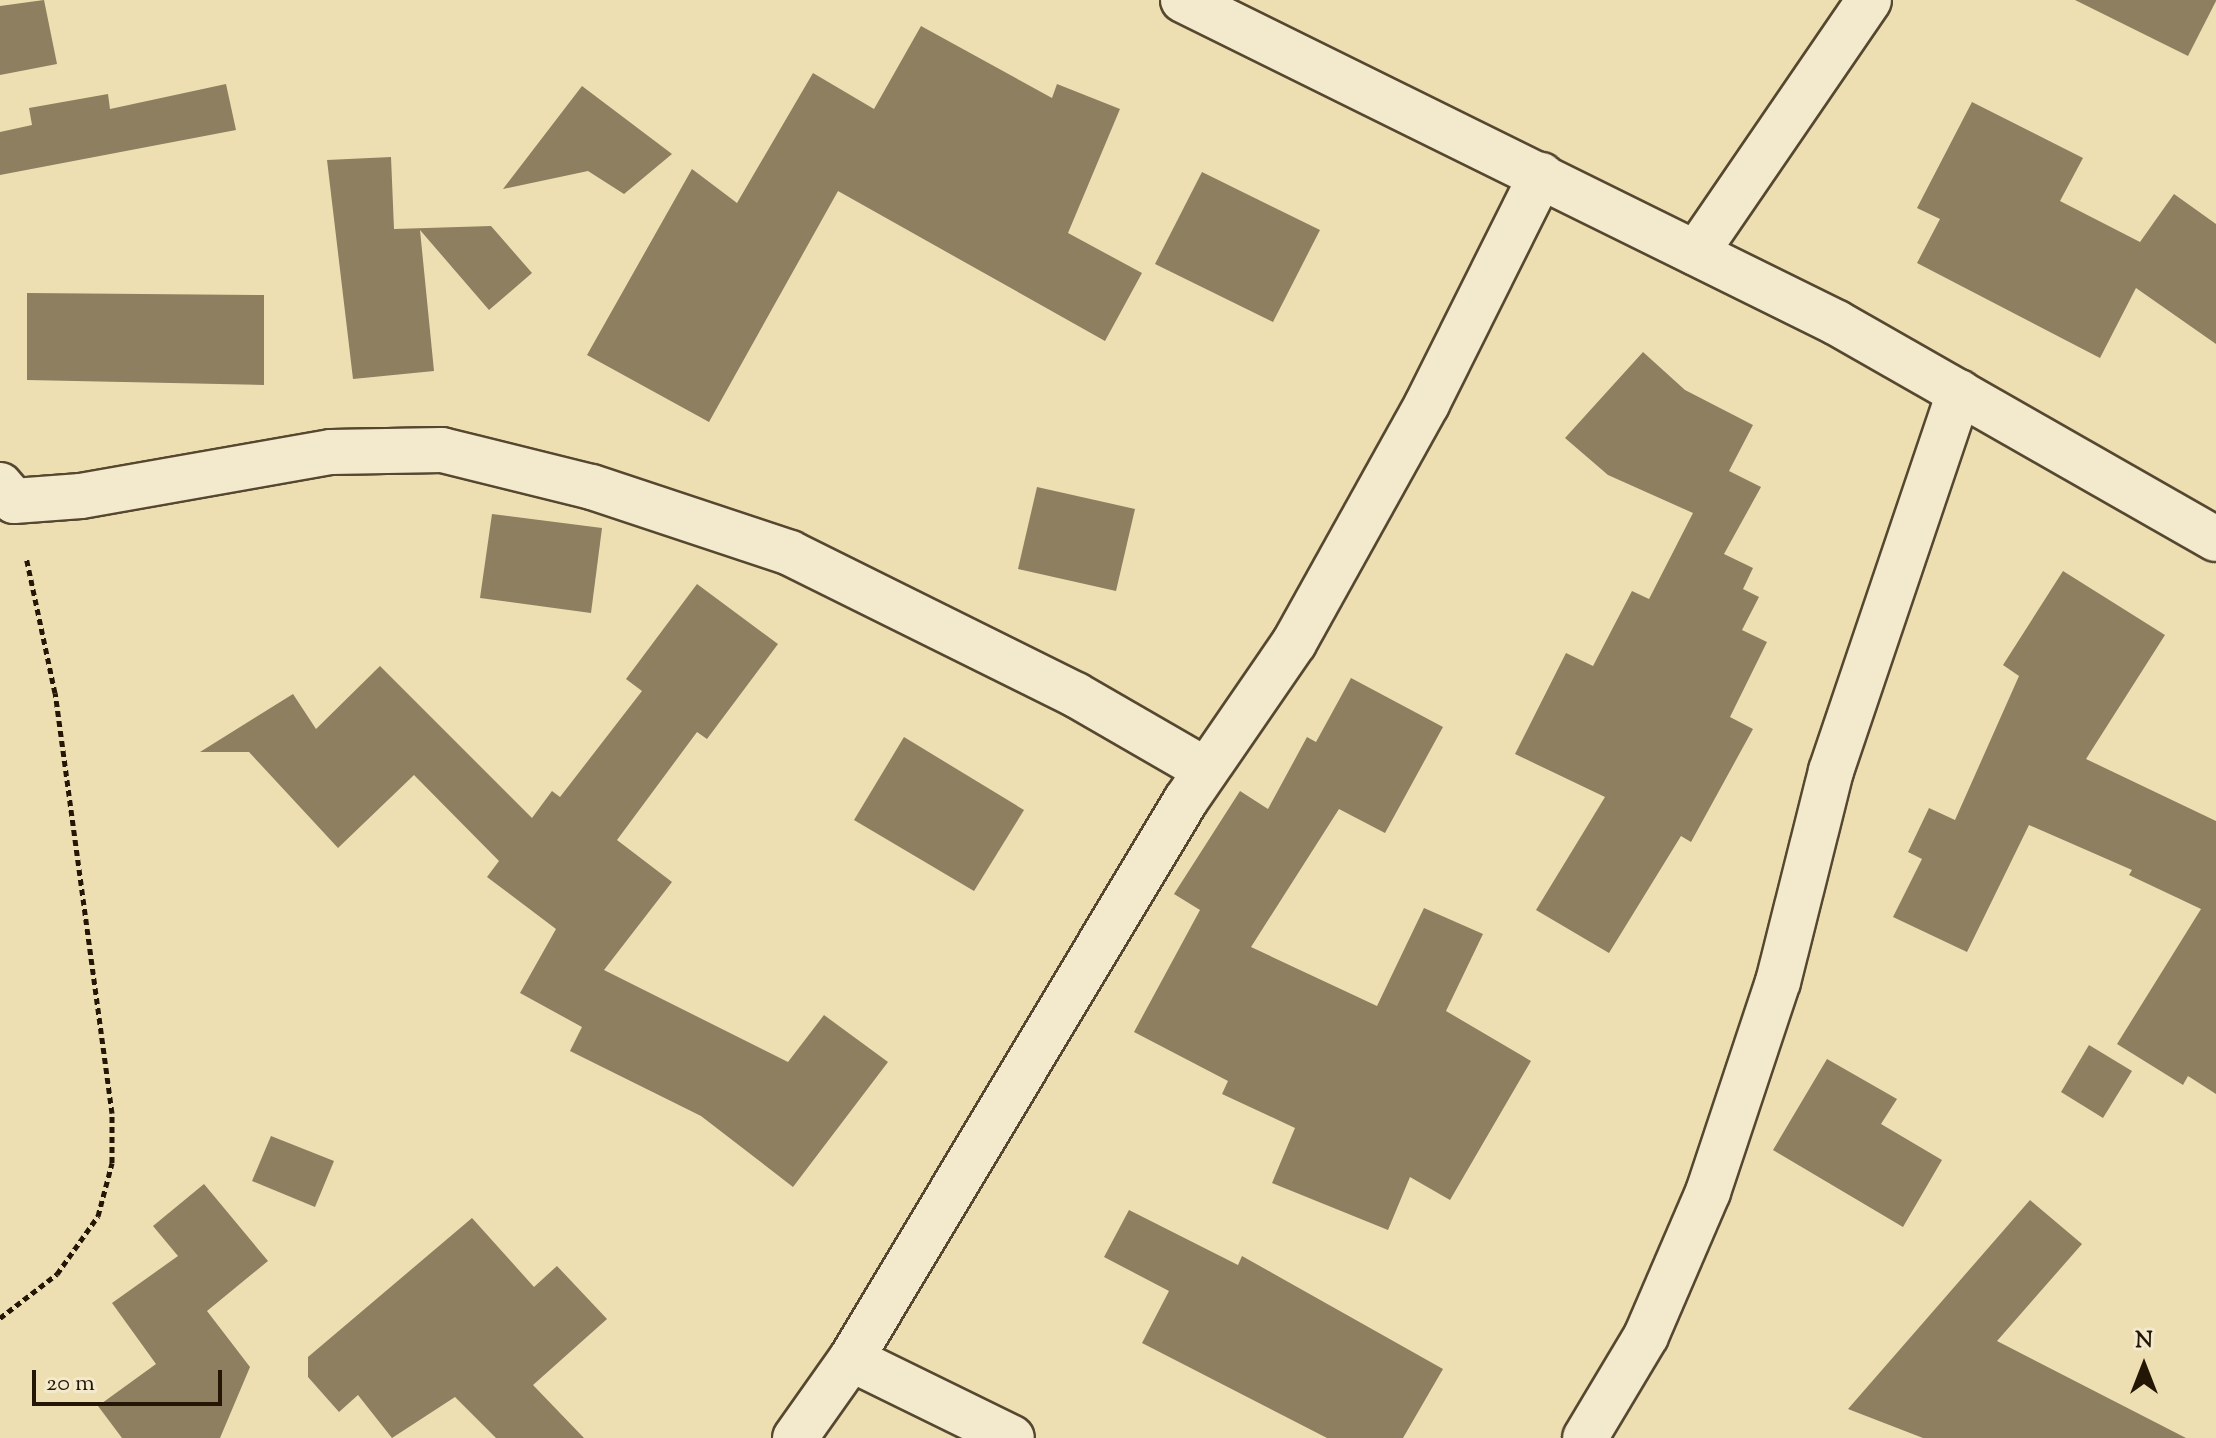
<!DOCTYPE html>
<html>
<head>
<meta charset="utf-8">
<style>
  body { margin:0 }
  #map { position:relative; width:2216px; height:1438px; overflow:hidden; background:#eddfb2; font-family:"Sorts Mill Goudy",serif }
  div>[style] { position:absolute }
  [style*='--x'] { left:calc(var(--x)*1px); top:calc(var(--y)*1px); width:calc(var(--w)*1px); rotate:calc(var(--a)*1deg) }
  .building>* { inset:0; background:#8d7f5f }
  .path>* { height:5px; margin-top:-2.5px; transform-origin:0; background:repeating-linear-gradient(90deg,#241605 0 6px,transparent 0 10px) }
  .roads { filter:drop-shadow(2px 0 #564830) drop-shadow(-2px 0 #564830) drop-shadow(0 2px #564830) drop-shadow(0 -2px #564830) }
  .street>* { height:44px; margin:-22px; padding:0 22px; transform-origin:22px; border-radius:22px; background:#f3eacd }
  span { translate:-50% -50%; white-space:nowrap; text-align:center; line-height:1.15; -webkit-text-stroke:8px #f3eacd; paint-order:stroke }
  .north { position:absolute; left:2104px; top:1326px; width:80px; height:80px; -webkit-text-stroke:6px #f3eacd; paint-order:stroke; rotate:0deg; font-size:22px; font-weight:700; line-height:32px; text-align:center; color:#241605 }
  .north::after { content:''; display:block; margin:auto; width:28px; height:36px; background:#241605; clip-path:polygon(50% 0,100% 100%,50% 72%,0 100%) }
  .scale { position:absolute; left:32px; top:1370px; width:190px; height:36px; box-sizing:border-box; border:4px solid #241605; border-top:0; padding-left:10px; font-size:24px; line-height:28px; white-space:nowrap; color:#241605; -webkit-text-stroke:6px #f3eacd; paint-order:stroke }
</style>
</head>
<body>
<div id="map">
  <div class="building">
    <i style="clip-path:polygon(44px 0,57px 64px,0 75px,0 6px)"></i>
    <i style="clip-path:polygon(2075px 0,2216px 0,2216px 1px,2188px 56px)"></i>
    <i style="clip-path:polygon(921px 26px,1052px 98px,1057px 84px,1120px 109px,1068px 233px,1142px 273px,1105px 341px,838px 191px,709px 422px,587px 355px,692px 169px,737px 203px,813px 73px,874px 109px)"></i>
    <i style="clip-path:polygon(226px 84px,236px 130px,0 175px,0 132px,32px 125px,29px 108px,108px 94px,110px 109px)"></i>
    <i style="clip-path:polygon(582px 86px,672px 154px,624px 194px,588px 171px,503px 189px)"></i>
    <i style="clip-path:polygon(1972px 102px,2083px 158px,2060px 201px,2140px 242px,2174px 194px,2216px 224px,2216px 344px,2136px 288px,2100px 358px,1917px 263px,1940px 219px,1917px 208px)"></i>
    <i style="clip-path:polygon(391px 157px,394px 229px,491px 226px,532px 273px,489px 310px,420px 230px,434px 371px,353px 379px,327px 160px)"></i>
    <i style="clip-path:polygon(1202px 172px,1320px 230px,1273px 322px,1155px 264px)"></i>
    <i style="clip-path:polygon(27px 293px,264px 295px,264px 385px,27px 380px)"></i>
    <i style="clip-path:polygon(1643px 352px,1685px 390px,1753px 425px,1729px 471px,1761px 487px,1724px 554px,1753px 568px,1743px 589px,1759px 597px,1742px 630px,1767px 642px,1730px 717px,1753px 729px,1691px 842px,1681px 836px,1609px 953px,1536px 910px,1605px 797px,1515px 754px,1566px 653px,1593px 666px,1632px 591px,1649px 599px,1693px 513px,1608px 475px,1565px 438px)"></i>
    <i style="clip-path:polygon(1037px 487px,1135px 509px,1116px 591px,1018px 569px)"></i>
    <i style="clip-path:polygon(492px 514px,602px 528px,591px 613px,480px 598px)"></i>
    <i style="clip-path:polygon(2063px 571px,2165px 635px,2086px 759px,2216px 821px,2216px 1094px,2188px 1076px,2183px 1085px,2117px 1044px,2201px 909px,2129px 875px,2132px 870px,2029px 825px,1967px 952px,1893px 917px,1922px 859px,1908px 852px,1929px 808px,1955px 820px,2019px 676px,2003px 665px)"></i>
    <i style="clip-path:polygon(697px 584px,778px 644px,707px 739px,697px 732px,617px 840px,672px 882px,604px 970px,788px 1062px,824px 1015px,888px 1062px,793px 1187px,701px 1116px,570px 1051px,582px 1027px,520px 993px,556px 929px,487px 877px,499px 861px,414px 775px,338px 848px,249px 752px,200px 752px,293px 694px,316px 729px,380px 666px,532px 818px,552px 791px,560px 797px,642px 691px,626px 679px)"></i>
    <i style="clip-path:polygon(1351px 678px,1443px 727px,1385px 833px,1339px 809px,1251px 947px,1377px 1006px,1424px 908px,1483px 934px,1446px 1011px,1531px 1061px,1450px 1200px,1410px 1177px,1388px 1230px,1272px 1183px,1295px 1128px,1222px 1094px,1228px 1081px,1134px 1032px,1200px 910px,1174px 894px,1240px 791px,1268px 809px,1307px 737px,1316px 742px)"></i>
    <i style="clip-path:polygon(904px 737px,1024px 810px,974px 891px,854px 820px)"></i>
    <i style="clip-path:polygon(2089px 1045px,2132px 1071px,2103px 1118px,2061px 1092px)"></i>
    <i style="clip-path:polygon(1827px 1059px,1897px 1099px,1881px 1124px,1942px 1160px,1903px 1227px,1773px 1150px)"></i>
    <i style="clip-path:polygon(271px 1136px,334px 1161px,315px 1207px,252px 1181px)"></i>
    <i style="clip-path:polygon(204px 1184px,268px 1261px,207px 1311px,250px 1367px,220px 1438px,122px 1438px,98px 1406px,156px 1364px,112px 1303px,178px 1256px,153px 1226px)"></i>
    <i style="clip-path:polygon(2030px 1200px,2082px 1244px,1997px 1341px,2186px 1438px,1923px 1438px,1848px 1409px)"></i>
    <i style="clip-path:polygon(1129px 1210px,1238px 1265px,1242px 1256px,1443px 1369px,1403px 1438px,1327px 1438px,1142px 1343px,1169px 1291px,1104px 1257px)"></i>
    <i style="clip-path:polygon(472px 1218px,534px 1287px,557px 1266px,607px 1319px,533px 1385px,584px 1438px,496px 1438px,455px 1397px,392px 1438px,358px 1395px,339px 1412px,308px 1377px,308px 1357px)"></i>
  </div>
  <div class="path">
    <i style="--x:0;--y:1318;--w:72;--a:-37.7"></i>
    <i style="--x:57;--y:1274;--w:71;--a:-54.7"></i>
    <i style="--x:98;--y:1216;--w:55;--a:-75.2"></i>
    <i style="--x:112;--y:1163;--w:50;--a:-90"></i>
    <i style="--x:112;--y:1113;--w:424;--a:-97.7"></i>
    <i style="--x:55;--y:693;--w:139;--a:-102"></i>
  </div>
  <div class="roads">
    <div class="street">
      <i style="--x:1183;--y:0;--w:729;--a:26.28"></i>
      <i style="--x:1837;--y:323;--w:436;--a:29.7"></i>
      <i style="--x:1696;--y:253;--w:306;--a:-55.6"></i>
      <i style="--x:0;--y:485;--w:21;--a:49"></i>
      <i style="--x:14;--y:501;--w:67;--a:-4.3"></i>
      <i style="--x:81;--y:496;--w:254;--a:-10"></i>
      <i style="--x:331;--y:452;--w:111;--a:-1"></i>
      <i style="--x:442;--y:450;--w:154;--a:13.9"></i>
      <i style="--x:592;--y:487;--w:209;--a:18.4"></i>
      <i style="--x:790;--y:553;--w:319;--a:26.4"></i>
      <i style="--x:1076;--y:695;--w:150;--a:30"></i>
      <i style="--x:851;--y:1359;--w:179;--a:26.1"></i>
      <i style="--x:795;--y:1438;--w:97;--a:-54.7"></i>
      <i style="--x:851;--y:1359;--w:652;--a:-59.07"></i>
      <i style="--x:1186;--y:800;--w:191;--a:-55.5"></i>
      <i style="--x:1294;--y:643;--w:274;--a:-60.9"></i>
      <i style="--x:1427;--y:404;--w:256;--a:-63.5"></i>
      <i style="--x:1585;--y:1438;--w:119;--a:-59.1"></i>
      <i style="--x:1646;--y:1336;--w:157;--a:-66.7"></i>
      <i style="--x:1708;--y:1192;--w:221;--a:-71.6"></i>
      <i style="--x:1778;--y:982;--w:218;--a:-75.9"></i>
      <i style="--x:1831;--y:771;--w:400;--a:-71.3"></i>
    </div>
  </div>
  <div class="north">N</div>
  <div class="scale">20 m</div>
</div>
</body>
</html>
